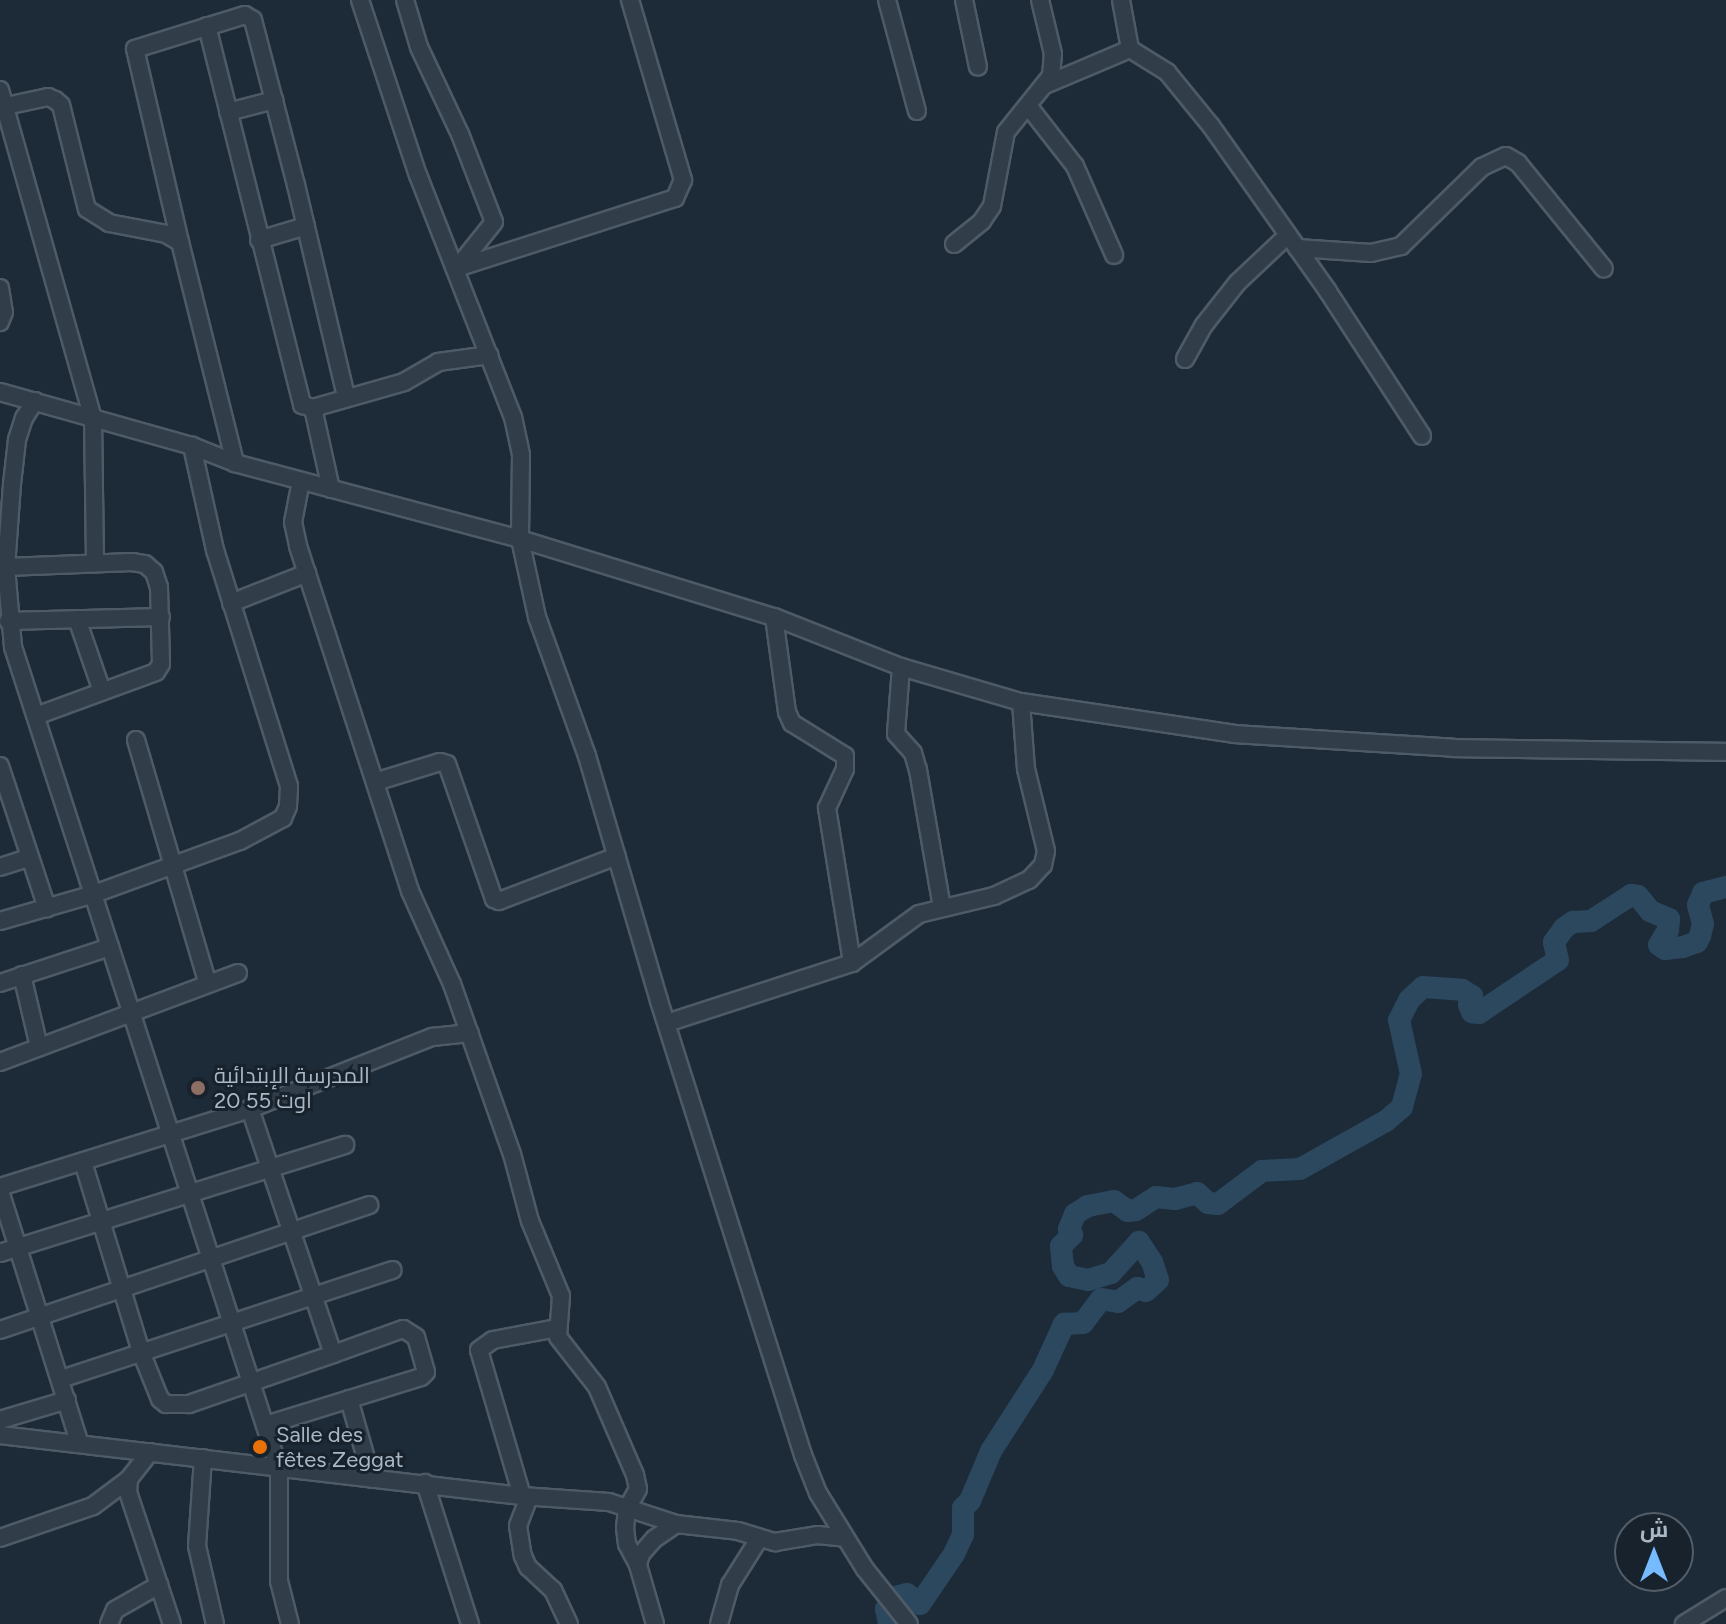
<!DOCTYPE html>
<html>
<head>
<meta charset="utf-8">
<style>
  body { margin:0 }
  #map { position:relative; width:1726px; height:1624px; overflow:hidden; background:#1d2b38; font-family:Figtree,Cairo,sans-serif }
  div>[style] { position:absolute }
  [style*='--x'] { left:calc(var(--x)*1px); top:calc(var(--y)*1px); width:calc(var(--w)*1px); rotate:calc(var(--a)*1deg) }
  .river>* { height:22px; margin:-11px; padding:0 11px; transform-origin:11px; border-radius:11px; background:#2c485f }
  .roads { filter:drop-shadow(2px 0 #4e5b67) drop-shadow(-2px 0 #4e5b67) drop-shadow(0 2px #4e5b67) drop-shadow(0 -2px #4e5b67) }
  .minor>* { height:16px; margin:-8px; padding:0 8px; transform-origin:8px; border-radius:8px; background:#313d48 }
  .dots>* { width:22px; height:22px; translate:-50% -50%; box-sizing:border-box; border:4px solid #17222c; border-radius:50% }
  span { translate:-50% -50%; white-space:nowrap; text-align:center; line-height:1.15; -webkit-text-stroke:6px #17222c; paint-order:stroke }
  .poi-label { font-size:22px; color:#aab8c6 }
  .left { translate:0 -50%; text-align:left }
  .north { position:absolute; left:1614px; top:1512px; width:80px; height:80px; box-sizing:border-box; background:#17222c; border:2px solid #525e6a; border-radius:50%; rotate:0deg; font-size:22px; font-weight:700; line-height:32px; text-align:center; color:#aab8c6 }
  .north::after { content:''; display:block; margin:auto; width:28px; height:36px; background:#76baff; clip-path:polygon(50% 0,100% 100%,50% 72%,0 100%) }
</style>
</head>
<body>
<div id="map">
  <div class="river">
    <i style="--x:889;--y:1624;--w:15;--a:-101"></i>
    <i style="--x:886;--y:1609;--w:18;--a:-45"></i>
    <i style="--x:899;--y:1596;--w:8;--a:-14"></i>
    <i style="--x:907;--y:1594;--w:16;--a:38"></i>
    <i style="--x:920;--y:1604;--w:60;--a:-55.8"></i>
    <i style="--x:954;--y:1554;--w:21;--a:-65"></i>
    <i style="--x:963;--y:1535;--w:27;--a:-90"></i>
    <i style="--x:963;--y:1508;--w:10;--a:-45"></i>
    <i style="--x:970;--y:1501;--w:54;--a:-67.2"></i>
    <i style="--x:991;--y:1451;--w:96;--a:-57.3"></i>
    <i style="--x:1043;--y:1370;--w:51;--a:-65.5"></i>
    <i style="--x:1064;--y:1324;--w:19;--a:-3"></i>
    <i style="--x:1083;--y:1323;--w:30;--a:-53"></i>
    <i style="--x:1101;--y:1299;--w:17;--a:10"></i>
    <i style="--x:1118;--y:1302;--w:24;--a:-36"></i>
    <i style="--x:1137;--y:1288;--w:9;--a:18"></i>
    <i style="--x:1146;--y:1291;--w:16;--a:-43"></i>
    <i style="--x:1158;--y:1280;--w:19;--a:-108"></i>
    <i style="--x:1152;--y:1262;--w:24;--a:-123"></i>
    <i style="--x:1139;--y:1242;--w:42;--a:132.1"></i>
    <i style="--x:1111;--y:1273;--w:24;--a:163"></i>
    <i style="--x:1088;--y:1280;--w:19;--a:-168"></i>
    <i style="--x:1069;--y:1276;--w:12;--a:-121"></i>
    <i style="--x:1063;--y:1266;--w:20;--a:-96"></i>
    <i style="--x:1061;--y:1246;--w:16;--a:-45"></i>
    <i style="--x:1072;--y:1235;--w:7;--a:-117"></i>
    <i style="--x:1069;--y:1229;--w:16;--a:-68"></i>
    <i style="--x:1075;--y:1214;--w:15;--a:-32"></i>
    <i style="--x:1088;--y:1206;--w:26;--a:-11"></i>
    <i style="--x:1114;--y:1201;--w:17;--a:36"></i>
    <i style="--x:1128;--y:1211;--w:8;--a:-7"></i>
    <i style="--x:1136;--y:1210;--w:24;--a:-33"></i>
    <i style="--x:1156;--y:1197;--w:19;--a:6"></i>
    <i style="--x:1175;--y:1199;--w:23;--a:-15"></i>
    <i style="--x:1197;--y:1193;--w:15;--a:42"></i>
    <i style="--x:1208;--y:1203;--w:10;--a:6"></i>
    <i style="--x:1218;--y:1204;--w:55;--a:-36.9"></i>
    <i style="--x:1262;--y:1171;--w:38;--a:-3"></i>
    <i style="--x:1300;--y:1169;--w:98;--a:-29.2"></i>
    <i style="--x:1386;--y:1121;--w:21;--a:-41"></i>
    <i style="--x:1402;--y:1107;--w:34;--a:-75"></i>
    <i style="--x:1411;--y:1074;--w:55;--a:-102.5"></i>
    <i style="--x:1399;--y:1020;--w:22;--a:-63"></i>
    <i style="--x:1409;--y:1000;--w:19;--a:-43"></i>
    <i style="--x:1423;--y:987;--w:39;--a:4"></i>
    <i style="--x:1462;--y:990;--w:12;--a:31"></i>
    <i style="--x:1472;--y:996;--w:9;--a:108"></i>
    <i style="--x:1469;--y:1005;--w:8;--a:67"></i>
    <i style="--x:1472;--y:1012;--w:7;--a:8"></i>
    <i style="--x:1479;--y:1013;--w:95;--a:-33.9"></i>
    <i style="--x:1558;--y:960;--w:18;--a:-103"></i>
    <i style="--x:1554;--y:942;--w:17;--a:-54"></i>
    <i style="--x:1564;--y:928;--w:11;--a:-34"></i>
    <i style="--x:1573;--y:922;--w:18;--a:-3"></i>
    <i style="--x:1591;--y:921;--w:48;--a:-33"></i>
    <i style="--x:1631;--y:895;--w:7;--a:8"></i>
    <i style="--x:1638;--y:896;--w:19;--a:51"></i>
    <i style="--x:1650;--y:911;--w:21;--a:23"></i>
    <i style="--x:1669;--y:919;--w:11;--a:95"></i>
    <i style="--x:1668;--y:930;--w:17;--a:121"></i>
    <i style="--x:1659;--y:945;--w:7;--a:34"></i>
    <i style="--x:1665;--y:949;--w:18;--a:-6"></i>
    <i style="--x:1683;--y:947;--w:15;--a:-20"></i>
    <i style="--x:1697;--y:942;--w:7;--a:-63"></i>
    <i style="--x:1700;--y:936;--w:12;--a:-76"></i>
    <i style="--x:1703;--y:924;--w:20;--a:-105"></i>
    <i style="--x:1698;--y:905;--w:13;--a:-67"></i>
    <i style="--x:1703;--y:893;--w:24;--a:-15"></i>
  </div>
  <div class="roads">
    <div class="minor">
      <i style="--x:360;--y:0;--w:184;--a:71.7"></i>
      <i style="--x:418;--y:175;--w:260;--a:68.6"></i>
      <i style="--x:513;--y:417;--w:39;--a:78"></i>
      <i style="--x:521;--y:455;--w:84;--a:90.7"></i>
      <i style="--x:520;--y:539;--w:266;--a:17.1"></i>
      <i style="--x:774;--y:617;--w:136;--a:21.5"></i>
      <i style="--x:901;--y:667;--w:125;--a:16.3"></i>
      <i style="--x:1021;--y:702;--w:215;--a:8.5"></i>
      <i style="--x:1234;--y:734;--w:220;--a:3.6"></i>
      <i style="--x:1454;--y:748;--w:272;--a:0.8"></i>
      <i style="--x:405;--y:0;--w:49;--a:73.4"></i>
      <i style="--x:419;--y:47;--w:96;--a:64.8"></i>
      <i style="--x:460;--y:134;--w:94;--a:68.9"></i>
      <i style="--x:494;--y:222;--w:58;--a:128.7"></i>
      <i style="--x:887;--y:0;--w:115;--a:74.9"></i>
      <i style="--x:964;--y:0;--w:68;--a:78.2"></i>
      <i style="--x:1121;--y:0;--w:50;--a:79.6"></i>
      <i style="--x:207;--y:26;--w:391;--a:75.9"></i>
      <i style="--x:302;--y:405;--w:11;--a:15"></i>
      <i style="--x:313;--y:408;--w:95;--a:-15.9"></i>
      <i style="--x:404;--y:382;--w:39;--a:-30"></i>
      <i style="--x:438;--y:362;--w:52;--a:-7.7"></i>
      <i style="--x:1045;--y:85;--w:92;--a:-23"></i>
      <i style="--x:1130;--y:49;--w:44;--a:31.9"></i>
      <i style="--x:1167;--y:72;--w:70;--a:50.8"></i>
      <i style="--x:1211;--y:126;--w:201;--a:54.7"></i>
      <i style="--x:1327;--y:290;--w:174;--a:56.9"></i>
      <i style="--x:0;--y:90;--w:341;--a:74.2"></i>
      <i style="--x:93;--y:418;--w:144;--a:89.2"></i>
      <i style="--x:6;--y:106;--w:43;--a:-12.1"></i>
      <i style="--x:48;--y:97;--w:8;--a:23"></i>
      <i style="--x:55;--y:100;--w:8;--a:40"></i>
      <i style="--x:61;--y:105;--w:107;--a:76"></i>
      <i style="--x:87;--y:209;--w:26;--a:32"></i>
      <i style="--x:109;--y:223;--w:58;--a:10.9"></i>
      <i style="--x:166;--y:234;--w:16;--a:30"></i>
      <i style="--x:180;--y:242;--w:228;--a:76"></i>
      <i style="--x:1029;--y:107;--w:75;--a:52.1"></i>
      <i style="--x:1075;--y:166;--w:97;--a:66.3"></i>
      <i style="--x:228;--y:112;--w:48;--a:-14.6"></i>
      <i style="--x:259;--y:240;--w:49;--a:-16.6"></i>
      <i style="--x:180;--y:242;--w:198;--a:-103.1"></i>
      <i style="--x:135;--y:49;--w:115;--a:-17.2"></i>
      <i style="--x:245;--y:15;--w:9;--a:32"></i>
      <i style="--x:253;--y:20;--w:171;--a:75.4"></i>
      <i style="--x:296;--y:185;--w:217;--a:76.7"></i>
      <i style="--x:954;--y:244;--w:36;--a:-39"></i>
      <i style="--x:982;--y:221;--w:18;--a:-56"></i>
      <i style="--x:992;--y:206;--w:75;--a:-79.3"></i>
      <i style="--x:1006;--y:132;--w:72;--a:-51.2"></i>
      <i style="--x:1051;--y:76;--w:22;--a:-85"></i>
      <i style="--x:1053;--y:54;--w:56;--a:-103.5"></i>
      <i style="--x:1297;--y:248;--w:74;--a:3.9"></i>
      <i style="--x:1371;--y:253;--w:31;--a:-13"></i>
      <i style="--x:1401;--y:246;--w:113;--a:-44.3"></i>
      <i style="--x:1482;--y:167;--w:26;--a:-25"></i>
      <i style="--x:1506;--y:156;--w:14;--a:30"></i>
      <i style="--x:1518;--y:163;--w:136;--a:50.9"></i>
      <i style="--x:457;--y:268;--w:229;--a:-17.8"></i>
      <i style="--x:675;--y:198;--w:20;--a:-66"></i>
      <i style="--x:683;--y:180;--w:188;--a:-106.4"></i>
      <i style="--x:0;--y:288;--w:24;--a:81"></i>
      <i style="--x:4;--y:312;--w:11;--a:112"></i>
      <i style="--x:1185;--y:359;--w:39;--a:-61"></i>
      <i style="--x:1204;--y:325;--w:53;--a:-51.8"></i>
      <i style="--x:1237;--y:283;--w:70;--a:-43.3"></i>
      <i style="--x:0;--y:392;--w:199;--a:15.7"></i>
      <i style="--x:192;--y:446;--w:46;--a:21.6"></i>
      <i style="--x:235;--y:463;--w:295;--a:14.9"></i>
      <i style="--x:520;--y:539;--w:80;--a:77.7"></i>
      <i style="--x:537;--y:617;--w:148;--a:70.2"></i>
      <i style="--x:587;--y:756;--w:255;--a:73.6"></i>
      <i style="--x:659;--y:1001;--w:476;--a:72.4"></i>
      <i style="--x:803;--y:1455;--w:41;--a:68.5"></i>
      <i style="--x:818;--y:1493;--w:89;--a:58.3"></i>
      <i style="--x:865;--y:1569;--w:70;--a:51.3"></i>
      <i style="--x:35;--y:401;--w:20;--a:123"></i>
      <i style="--x:24;--y:418;--w:23;--a:108"></i>
      <i style="--x:17;--y:440;--w:44;--a:96.5"></i>
      <i style="--x:12;--y:484;--w:83;--a:94.1"></i>
      <i style="--x:6;--y:567;--w:80;--a:85"></i>
      <i style="--x:13;--y:647;--w:864;--a:72.07"></i>
      <i style="--x:279;--y:1469;--w:112;--a:90"></i>
      <i style="--x:279;--y:1581;--w:44;--a:75.7"></i>
      <i style="--x:313;--y:408;--w:83;--a:77.5"></i>
      <i style="--x:301;--y:481;--w:42;--a:101"></i>
      <i style="--x:293;--y:522;--w:25;--a:78"></i>
      <i style="--x:298;--y:546;--w:363;--a:72"></i>
      <i style="--x:410;--y:891;--w:102;--a:65.7"></i>
      <i style="--x:452;--y:984;--w:180;--a:70.6"></i>
      <i style="--x:512;--y:1154;--w:69;--a:75"></i>
      <i style="--x:530;--y:1221;--w:81;--a:67.5"></i>
      <i style="--x:561;--y:1296;--w:41;--a:94.2"></i>
      <i style="--x:558;--y:1337;--w:63;--a:52"></i>
      <i style="--x:597;--y:1387;--w:96;--a:66.6"></i>
      <i style="--x:635;--y:1475;--w:14;--a:78"></i>
      <i style="--x:638;--y:1489;--w:23;--a:119"></i>
      <i style="--x:627;--y:1509;--w:19;--a:96"></i>
      <i style="--x:625;--y:1528;--w:16;--a:83"></i>
      <i style="--x:627;--y:1544;--w:24;--a:62"></i>
      <i style="--x:6;--y:567;--w:126;--a:-2.3"></i>
      <i style="--x:132;--y:562;--w:13;--a:9"></i>
      <i style="--x:145;--y:564;--w:12;--a:42"></i>
      <i style="--x:154;--y:572;--w:16;--a:72"></i>
      <i style="--x:159;--y:587;--w:77;--a:88.5"></i>
      <i style="--x:161;--y:664;--w:9;--a:122"></i>
      <i style="--x:156;--y:672;--w:128;--a:159.9"></i>
      <i style="--x:231;--y:603;--w:82;--a:-21.5"></i>
      <i style="--x:774;--y:617;--w:96;--a:82.2"></i>
      <i style="--x:787;--y:712;--w:12;--a:66"></i>
      <i style="--x:792;--y:723;--w:62;--a:31.9"></i>
      <i style="--x:845;--y:756;--w:13;--a:90"></i>
      <i style="--x:845;--y:769;--w:43;--a:114.8"></i>
      <i style="--x:827;--y:808;--w:157;--a:80.8"></i>
      <i style="--x:77;--y:619;--w:76;--a:70.9"></i>
      <i style="--x:8;--y:621;--w:153;--a:-1.5"></i>
      <i style="--x:901;--y:667;--w:67;--a:94.3"></i>
      <i style="--x:896;--y:734;--w:25;--a:48"></i>
      <i style="--x:913;--y:753;--w:18;--a:74"></i>
      <i style="--x:918;--y:770;--w:140;--a:80.1"></i>
      <i style="--x:136;--y:740;--w:252;--a:73.6"></i>
      <i style="--x:0;--y:766;--w:150;--a:71.7"></i>
      <i style="--x:375;--y:782;--w:68;--a:-17.1"></i>
      <i style="--x:440;--y:762;--w:7;--a:16"></i>
      <i style="--x:447;--y:764;--w:143;--a:70.8"></i>
      <i style="--x:494;--y:899;--w:5;--a:22"></i>
      <i style="--x:499;--y:901;--w:126;--a:-20.9"></i>
      <i style="--x:0;--y:867;--w:29;--a:-18"></i>
      <i style="--x:0;--y:921;--w:98;--a:-16"></i>
      <i style="--x:94;--y:894;--w:155;--a:-20"></i>
      <i style="--x:240;--y:841;--w:49;--a:-28.1"></i>
      <i style="--x:283;--y:818;--w:13;--a:-67"></i>
      <i style="--x:288;--y:806;--w:20;--a:-87"></i>
      <i style="--x:289;--y:786;--w:247;--a:-107.4"></i>
      <i style="--x:215;--y:550;--w:107;--a:-102.5"></i>
      <i style="--x:22;--y:975;--w:74;--a:76.7"></i>
      <i style="--x:0;--y:983;--w:116;--a:-18.1"></i>
      <i style="--x:667;--y:1023;--w:194;--a:-18"></i>
      <i style="--x:852;--y:963;--w:83;--a:-36.2"></i>
      <i style="--x:919;--y:914;--w:77;--a:-13.5"></i>
      <i style="--x:994;--y:896;--w:38;--a:-25"></i>
      <i style="--x:1029;--y:880;--w:21;--a:-47"></i>
      <i style="--x:1043;--y:865;--w:14;--a:-78"></i>
      <i style="--x:1046;--y:851;--w:84;--a:-103.7"></i>
      <i style="--x:1026;--y:769;--w:67;--a:-94.3"></i>
      <i style="--x:0;--y:1062;--w:254;--a:-20.5"></i>
      <i style="--x:83;--y:1162;--w:199;--a:73"></i>
      <i style="--x:141;--y:1352;--w:51;--a:68"></i>
      <i style="--x:160;--y:1399;--w:8;--a:40"></i>
      <i style="--x:166;--y:1404;--w:23;--a:0"></i>
      <i style="--x:189;--y:1404;--w:152;--a:-19.1"></i>
      <i style="--x:333;--y:1354;--w:259;--a:-108.7"></i>
      <i style="--x:0;--y:1187;--w:262;--a:-17.3"></i>
      <i style="--x:250;--y:1109;--w:196;--a:-21.6"></i>
      <i style="--x:432;--y:1037;--w:38;--a:-6"></i>
      <i style="--x:0;--y:1191;--w:265;--a:72.5"></i>
      <i style="--x:0;--y:1253;--w:362;--a:-17.4"></i>
      <i style="--x:0;--y:1330;--w:390;--a:-18.7"></i>
      <i style="--x:61;--y:1379;--w:349;--a:-18.2"></i>
      <i style="--x:349;--y:1399;--w:83;--a:74"></i>
      <i style="--x:0;--y:1420;--w:70;--a:-16.6"></i>
      <i style="--x:266;--y:1425;--w:162;--a:-17.2"></i>
      <i style="--x:421;--y:1377;--w:7;--a:-45"></i>
      <i style="--x:426;--y:1372;--w:36;--a:-106"></i>
      <i style="--x:416;--y:1337;--w:15;--a:-148"></i>
      <i style="--x:403;--y:1329;--w:74;--a:160.3"></i>
      <i style="--x:0;--y:1435;--w:526;--a:6.67"></i>
      <i style="--x:522;--y:1496;--w:87;--a:3.9"></i>
      <i style="--x:609;--y:1502;--w:71;--a:18.2"></i>
      <i style="--x:676;--y:1524;--w:62;--a:6.4"></i>
      <i style="--x:738;--y:1531;--w:39;--a:17"></i>
      <i style="--x:775;--y:1542;--w:44;--a:-9.2"></i>
      <i style="--x:818;--y:1535;--w:27;--a:6"></i>
      <i style="--x:150;--y:1452;--w:34;--a:128"></i>
      <i style="--x:129;--y:1479;--w:13;--a:94"></i>
      <i style="--x:128;--y:1492;--w:139;--a:71.6"></i>
      <i style="--x:203;--y:1458;--w:88;--a:93.9"></i>
      <i style="--x:197;--y:1546;--w:80;--a:77"></i>
      <i style="--x:425;--y:1483;--w:148;--a:72.3"></i>
      <i style="--x:522;--y:1496;--w:152;--a:-106.4"></i>
      <i style="--x:479;--y:1350;--w:17;--a:-36"></i>
      <i style="--x:493;--y:1340;--w:66;--a:-10.5"></i>
      <i style="--x:529;--y:1497;--w:31;--a:111"></i>
      <i style="--x:518;--y:1526;--w:30;--a:81"></i>
      <i style="--x:523;--y:1556;--w:12;--a:66"></i>
      <i style="--x:528;--y:1567;--w:34;--a:43"></i>
      <i style="--x:553;--y:1590;--w:38;--a:65"></i>
      <i style="--x:0;--y:1538;--w:98;--a:-19"></i>
      <i style="--x:93;--y:1506;--w:45;--a:-36.9"></i>
      <i style="--x:109;--y:1624;--w:15;--a:-67"></i>
      <i style="--x:115;--y:1610;--w:51;--a:-29.6"></i>
      <i style="--x:655;--y:1624;--w:61;--a:-106.1"></i>
      <i style="--x:638;--y:1565;--w:11;--a:-75"></i>
      <i style="--x:641;--y:1554;--w:20;--a:-49"></i>
      <i style="--x:654;--y:1539;--w:27;--a:-34"></i>
      <i style="--x:719;--y:1624;--w:41;--a:-74.2"></i>
      <i style="--x:730;--y:1585;--w:54;--a:-57.8"></i>
      <i style="--x:1684;--y:1624;--w:49;--a:-31.8"></i>
    </div>
  </div>
  <div class="dots">
    <i style="left:198px;top:1088px;background:#8d6e63"></i>
    <i style="left:260px;top:1447px;background:#e8710a"></i>
  </div>
  <div class="poi-label">
    <span class="left" style="left:214px;top:1088px">المدرسة الإبتدائية<br>20 اوت 55</span>
    <span class="left" style="left:276px;top:1447px">Salle des<br>fêtes Zeggat</span>
  </div>
  <div class="north">ش</div>
</div>
</body>
</html>
